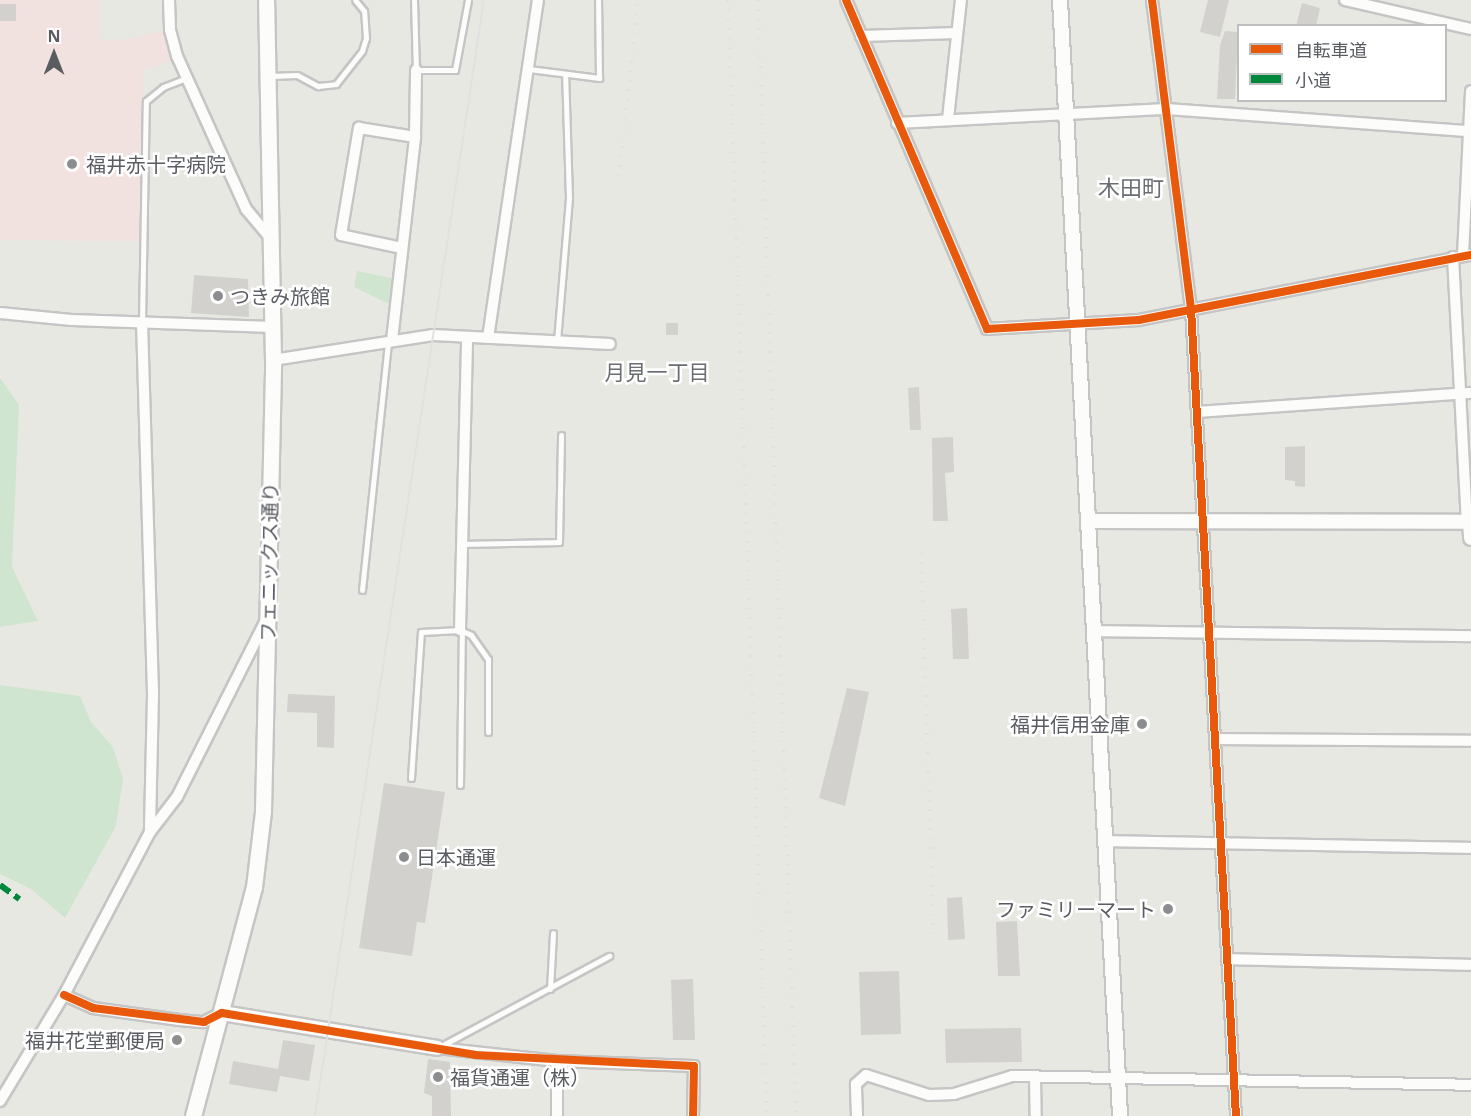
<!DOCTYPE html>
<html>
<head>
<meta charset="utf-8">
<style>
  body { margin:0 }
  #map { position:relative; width:1471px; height:1116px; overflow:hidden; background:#e8e8e3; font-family:"Open Sans","Noto Sans JP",sans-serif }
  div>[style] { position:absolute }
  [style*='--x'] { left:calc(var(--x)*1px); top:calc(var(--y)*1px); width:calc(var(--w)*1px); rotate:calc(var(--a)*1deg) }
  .medical>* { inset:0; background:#f1e2df }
  .green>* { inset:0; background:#d0e5cf }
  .building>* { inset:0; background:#d2d1ce }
  .roads { filter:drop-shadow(2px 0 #c5c5c5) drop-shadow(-2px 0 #c5c5c5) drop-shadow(0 2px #c5c5c5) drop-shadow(0 -2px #c5c5c5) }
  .service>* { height:5px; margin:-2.5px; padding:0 2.5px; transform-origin:2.5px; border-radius:2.5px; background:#fcfcfb }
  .minor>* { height:10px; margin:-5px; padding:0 5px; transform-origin:5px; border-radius:5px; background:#fcfcfb }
  .tertiary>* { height:14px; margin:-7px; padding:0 7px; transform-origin:7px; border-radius:7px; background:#fcfcfb }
  .secondary>* { height:15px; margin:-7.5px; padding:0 7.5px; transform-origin:7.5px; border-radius:7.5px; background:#fcfcfb }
  .tram>* { height:1.5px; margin:-0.75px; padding:0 0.75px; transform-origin:0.75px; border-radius:0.75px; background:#e1e1e0 }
  .rail>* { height:4px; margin-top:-2px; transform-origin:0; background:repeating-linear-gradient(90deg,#e1e1e0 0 1.5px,transparent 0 9.5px) }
  .quiet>* { height:6px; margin-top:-3px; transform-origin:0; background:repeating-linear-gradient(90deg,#00873e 0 12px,transparent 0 18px) }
  .cycleway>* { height:8px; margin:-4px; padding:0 4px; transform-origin:4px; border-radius:4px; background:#e8590c }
  .dots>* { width:16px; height:16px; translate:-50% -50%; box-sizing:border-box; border:3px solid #fff; border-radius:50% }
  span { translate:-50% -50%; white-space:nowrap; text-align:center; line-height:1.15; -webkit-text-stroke:5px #fff; paint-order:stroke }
  .poi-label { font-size:20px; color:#595c61 }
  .left { translate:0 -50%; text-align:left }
  .right { translate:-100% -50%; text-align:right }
  .street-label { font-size:20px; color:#595c61 }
  .neighbourhood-label { font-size:21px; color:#6a6e72 }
  .quarter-label { font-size:22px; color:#6a6e72 }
  .legend { position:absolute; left:1237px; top:24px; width:210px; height:78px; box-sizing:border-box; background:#fff; border:2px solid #bdbec0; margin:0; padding:8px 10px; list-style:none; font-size:18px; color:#595c61 }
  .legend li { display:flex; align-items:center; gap:12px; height:30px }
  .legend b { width:30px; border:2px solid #bdbec0 }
  .north { position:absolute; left:24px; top:24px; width:60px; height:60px; -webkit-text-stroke:4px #fff; paint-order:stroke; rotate:0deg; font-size:16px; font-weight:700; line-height:24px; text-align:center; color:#595c61 }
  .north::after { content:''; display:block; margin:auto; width:21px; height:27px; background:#595c61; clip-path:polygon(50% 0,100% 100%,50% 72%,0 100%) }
</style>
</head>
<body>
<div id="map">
  <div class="medical">
    <i style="clip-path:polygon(0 0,99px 0,98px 40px,120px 40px,164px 31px,172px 61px,143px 70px,143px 241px,0 240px)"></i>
  </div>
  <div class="green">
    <i style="clip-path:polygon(357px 271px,396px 279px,393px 306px,354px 287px)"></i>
    <i style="clip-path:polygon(0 378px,19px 405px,12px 567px,38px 621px,0 627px)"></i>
    <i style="clip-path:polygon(0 685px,80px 696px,91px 722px,113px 747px,123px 779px,116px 826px,65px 918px,31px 889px,0 874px)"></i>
  </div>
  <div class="building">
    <i style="clip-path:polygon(1208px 0,1229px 0,1220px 37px,1200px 32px)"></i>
    <i style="clip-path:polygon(1302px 3px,1320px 8px,1316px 26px,1296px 26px)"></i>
    <i style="clip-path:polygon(0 4px,16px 4px,16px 21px,0 21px)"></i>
    <i style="clip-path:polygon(1225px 31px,1238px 32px,1235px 99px,1217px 99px,1220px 45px)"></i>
    <i style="clip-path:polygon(194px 275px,248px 279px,249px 317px,191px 313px)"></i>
    <i style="clip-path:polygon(666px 323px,678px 323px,678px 335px,666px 335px)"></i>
    <i style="clip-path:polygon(919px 387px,921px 430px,910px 430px,908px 388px)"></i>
    <i style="clip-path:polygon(953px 437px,954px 472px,945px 473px,948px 521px,933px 521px,932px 438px)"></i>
    <i style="clip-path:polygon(1305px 446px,1305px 487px,1295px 486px,1295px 481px,1285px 480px,1285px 447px)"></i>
    <i style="clip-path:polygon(967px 608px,969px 659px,953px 659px,951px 609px)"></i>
    <i style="clip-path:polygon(847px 688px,869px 692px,845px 806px,819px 798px)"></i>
    <i style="clip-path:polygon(288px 694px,335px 696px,334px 748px,317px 747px,317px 713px,287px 712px)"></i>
    <i style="clip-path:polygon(384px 783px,445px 792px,425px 923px,417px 922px,412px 956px,359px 948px)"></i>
    <i style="clip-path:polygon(962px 897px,965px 939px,948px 940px,947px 898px)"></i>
    <i style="clip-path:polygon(1017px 921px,1020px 976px,998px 976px,996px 922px)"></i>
    <i style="clip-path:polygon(899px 971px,901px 1034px,861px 1035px,859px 972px)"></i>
    <i style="clip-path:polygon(693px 979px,695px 1040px,673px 1040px,671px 980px)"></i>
    <i style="clip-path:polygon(1021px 1028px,1022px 1062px,946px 1063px,945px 1029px)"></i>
    <i style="clip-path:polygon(283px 1040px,315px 1045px,309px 1081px,280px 1076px,277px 1092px,229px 1084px,233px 1061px,278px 1069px)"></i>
    <i style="clip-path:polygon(428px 1059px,450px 1062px,451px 1116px,432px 1116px,432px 1096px,424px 1093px)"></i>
  </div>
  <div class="roads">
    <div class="service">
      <i style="--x:414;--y:0;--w:70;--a:88.4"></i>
      <i style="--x:416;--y:70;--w:39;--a:0"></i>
      <i style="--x:455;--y:70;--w:71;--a:-79.5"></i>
      <i style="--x:529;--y:69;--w:71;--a:7.3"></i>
      <i style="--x:599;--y:78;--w:78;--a:-90.7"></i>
      <i style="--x:269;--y:76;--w:28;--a:-2"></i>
      <i style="--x:297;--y:75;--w:24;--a:28"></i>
      <i style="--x:318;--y:86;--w:18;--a:-6"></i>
      <i style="--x:336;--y:84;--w:42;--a:-51.8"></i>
      <i style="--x:362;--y:51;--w:14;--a:-73"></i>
      <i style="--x:366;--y:38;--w:27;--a:-94"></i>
      <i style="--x:364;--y:11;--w:14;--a:-129"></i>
      <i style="--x:142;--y:322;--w:221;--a:-89"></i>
      <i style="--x:146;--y:101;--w:22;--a:-39"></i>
      <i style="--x:163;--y:87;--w:25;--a:-21"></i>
      <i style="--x:557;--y:341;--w:144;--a:-85.2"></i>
      <i style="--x:569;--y:198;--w:124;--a:-91.8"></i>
      <i style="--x:462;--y:544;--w:97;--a:-1.2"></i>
      <i style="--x:559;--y:542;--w:107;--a:-88.9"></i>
      <i style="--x:362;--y:590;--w:250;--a:-84"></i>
      <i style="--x:411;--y:778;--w:146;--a:-86.1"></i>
      <i style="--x:421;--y:632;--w:39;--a:-3"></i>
      <i style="--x:460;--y:630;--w:12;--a:24"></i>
      <i style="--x:471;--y:635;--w:29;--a:55"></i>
      <i style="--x:488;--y:659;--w:73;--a:90"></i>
      <i style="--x:460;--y:785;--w:154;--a:-89.3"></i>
      <i style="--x:550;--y:989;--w:56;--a:-86.9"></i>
      <i style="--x:441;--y:1046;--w:191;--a:-28.2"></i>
    </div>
    <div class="minor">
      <i style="--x:169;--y:0;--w:30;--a:88"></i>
      <i style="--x:170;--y:30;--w:27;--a:75"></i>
      <i style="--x:177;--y:56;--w:168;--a:65.7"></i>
      <i style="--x:246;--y:209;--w:39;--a:50"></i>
      <i style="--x:846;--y:0;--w:358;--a:66.8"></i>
      <i style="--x:987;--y:329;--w:152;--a:-3.4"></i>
      <i style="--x:1139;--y:320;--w:338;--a:-11.1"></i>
      <i style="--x:1152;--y:0;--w:311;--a:82.8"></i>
      <i style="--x:1191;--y:309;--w:808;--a:86.81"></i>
      <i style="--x:1345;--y:0;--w:129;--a:13"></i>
      <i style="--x:861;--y:36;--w:96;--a:-1.8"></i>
      <i style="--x:948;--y:119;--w:120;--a:-83.8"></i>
      <i style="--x:897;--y:123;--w:270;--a:-3"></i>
      <i style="--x:1167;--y:109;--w:303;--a:4.2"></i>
      <i style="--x:402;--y:248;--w:62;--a:-168"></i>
      <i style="--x:341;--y:235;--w:109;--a:-80.5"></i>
      <i style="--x:359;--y:128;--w:57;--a:9.1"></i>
      <i style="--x:1463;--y:255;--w:164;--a:-87.2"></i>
      <i style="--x:1453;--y:257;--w:265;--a:87"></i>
      <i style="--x:0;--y:313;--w:72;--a:5.6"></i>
      <i style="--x:72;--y:320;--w:201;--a:2"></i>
      <i style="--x:142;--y:322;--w:373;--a:88.3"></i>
      <i style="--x:153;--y:695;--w:137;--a:91.3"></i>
      <i style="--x:488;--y:338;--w:342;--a:-81.6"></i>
      <i style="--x:392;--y:340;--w:204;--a:-83.5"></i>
      <i style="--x:415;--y:137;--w:67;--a:-89.1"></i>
      <i style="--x:273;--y:360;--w:162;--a:-8.9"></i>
      <i style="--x:433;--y:335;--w:177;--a:2.9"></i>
      <i style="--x:1198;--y:412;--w:274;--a:-4"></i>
      <i style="--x:460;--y:630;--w:293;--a:-88.6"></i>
      <i style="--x:1094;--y:631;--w:377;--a:0.8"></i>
      <i style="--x:1215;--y:739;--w:256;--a:0.4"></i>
      <i style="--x:1106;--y:841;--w:365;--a:1.1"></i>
      <i style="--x:1227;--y:959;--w:244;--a:1.4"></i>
      <i style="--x:64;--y:995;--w:32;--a:24"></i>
      <i style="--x:93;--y:1008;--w:87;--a:7.9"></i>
      <i style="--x:179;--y:1020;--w:25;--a:5"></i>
      <i style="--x:204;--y:1022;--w:20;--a:-27"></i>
      <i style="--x:437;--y:1048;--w:121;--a:6.2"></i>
      <i style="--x:557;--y:1061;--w:137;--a:2.1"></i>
      <i style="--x:694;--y:1066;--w:50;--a:91.1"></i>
      <i style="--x:557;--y:1061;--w:55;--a:90"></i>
      <i style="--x:1035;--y:1077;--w:39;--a:89"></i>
      <i style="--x:0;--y:1101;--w:124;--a:-58.9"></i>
      <i style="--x:64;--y:995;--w:184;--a:-62.2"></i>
      <i style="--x:150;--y:832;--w:44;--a:-52.4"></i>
      <i style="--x:177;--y:797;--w:196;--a:-63.3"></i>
      <i style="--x:857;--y:1116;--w:32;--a:-92"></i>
      <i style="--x:856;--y:1084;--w:13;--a:-42"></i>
      <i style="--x:866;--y:1075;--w:66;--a:17.6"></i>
      <i style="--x:929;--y:1095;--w:25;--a:-2"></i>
      <i style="--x:954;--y:1094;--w:61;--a:-17.2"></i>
      <i style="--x:1012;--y:1076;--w:459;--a:1.1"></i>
    </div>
    <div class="tertiary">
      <i style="--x:1060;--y:0;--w:1118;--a:86.92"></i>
      <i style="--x:1088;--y:521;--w:383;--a:0.1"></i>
      <i style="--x:1470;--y:522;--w:16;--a:86"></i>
      <i style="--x:222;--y:1013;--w:218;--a:9.2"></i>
    </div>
    <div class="secondary">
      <i style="--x:193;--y:1116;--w:237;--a:-75.1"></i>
      <i style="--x:254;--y:887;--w:77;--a:-83.2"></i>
      <i style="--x:263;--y:811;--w:451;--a:-88.7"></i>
      <i style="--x:273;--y:360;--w:360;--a:-91.1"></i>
    </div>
  </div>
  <div class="tram">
    <i style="--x:315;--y:1116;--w:1129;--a:-81.39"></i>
  </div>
  <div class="rail">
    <i style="--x:728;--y:0;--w:1117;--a:88"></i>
    <i style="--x:758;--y:0;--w:1117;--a:88.05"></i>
    <i style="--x:619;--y:176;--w:177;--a:-83.8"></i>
    <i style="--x:921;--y:553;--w:382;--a:88.1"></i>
  </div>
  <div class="quiet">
    <i style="--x:0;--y:885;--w:24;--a:36"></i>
  </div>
  <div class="cycleway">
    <i style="--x:846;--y:0;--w:358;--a:66.8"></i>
    <i style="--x:987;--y:329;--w:152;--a:-3.4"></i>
    <i style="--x:1139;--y:320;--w:338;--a:-11.1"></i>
    <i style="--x:1152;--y:0;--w:311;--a:82.8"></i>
    <i style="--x:1191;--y:309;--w:808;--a:86.81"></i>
    <i style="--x:64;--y:995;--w:32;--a:24"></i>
    <i style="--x:93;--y:1008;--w:112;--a:7.2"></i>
    <i style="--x:204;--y:1022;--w:20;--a:-27"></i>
    <i style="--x:222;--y:1013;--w:256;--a:9.4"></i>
    <i style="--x:475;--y:1055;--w:219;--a:2.9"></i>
    <i style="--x:694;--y:1066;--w:50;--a:91.1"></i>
  </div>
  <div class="dots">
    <i style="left:72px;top:164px;background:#8b8d8e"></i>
    <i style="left:218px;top:296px;background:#8b8d8e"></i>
    <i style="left:1142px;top:724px;background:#8b8d8e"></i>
    <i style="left:404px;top:857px;background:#8b8d8e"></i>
    <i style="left:1168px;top:909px;background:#8b8d8e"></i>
    <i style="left:177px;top:1040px;background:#8b8d8e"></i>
    <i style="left:438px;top:1077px;background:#8b8d8e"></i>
  </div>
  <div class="poi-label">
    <span class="left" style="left:86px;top:164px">福井赤十字病院</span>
    <span class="left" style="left:230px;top:296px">つきみ旅館</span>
    <span class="right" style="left:1130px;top:724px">福井信用金庫</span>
    <span class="left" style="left:416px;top:857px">日本通運</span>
    <span class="right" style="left:1156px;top:909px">ファミリーマート</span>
    <span class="right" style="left:165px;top:1040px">福井花堂郵便局</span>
    <span class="left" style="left:450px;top:1077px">福貨通運（株）</span>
  </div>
  <div class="street-label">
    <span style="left:269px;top:562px;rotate:-89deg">フェニックス通り</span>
  </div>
  <div class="neighbourhood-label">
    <span style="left:657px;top:372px">月見一丁目</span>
  </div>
  <div class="quarter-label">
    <span style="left:1131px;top:188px">木田町</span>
  </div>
  <ul class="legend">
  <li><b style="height:8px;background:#e8590c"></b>自転車道</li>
  <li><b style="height:8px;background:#00873e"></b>小道</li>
  </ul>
  <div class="north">N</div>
</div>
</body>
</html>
